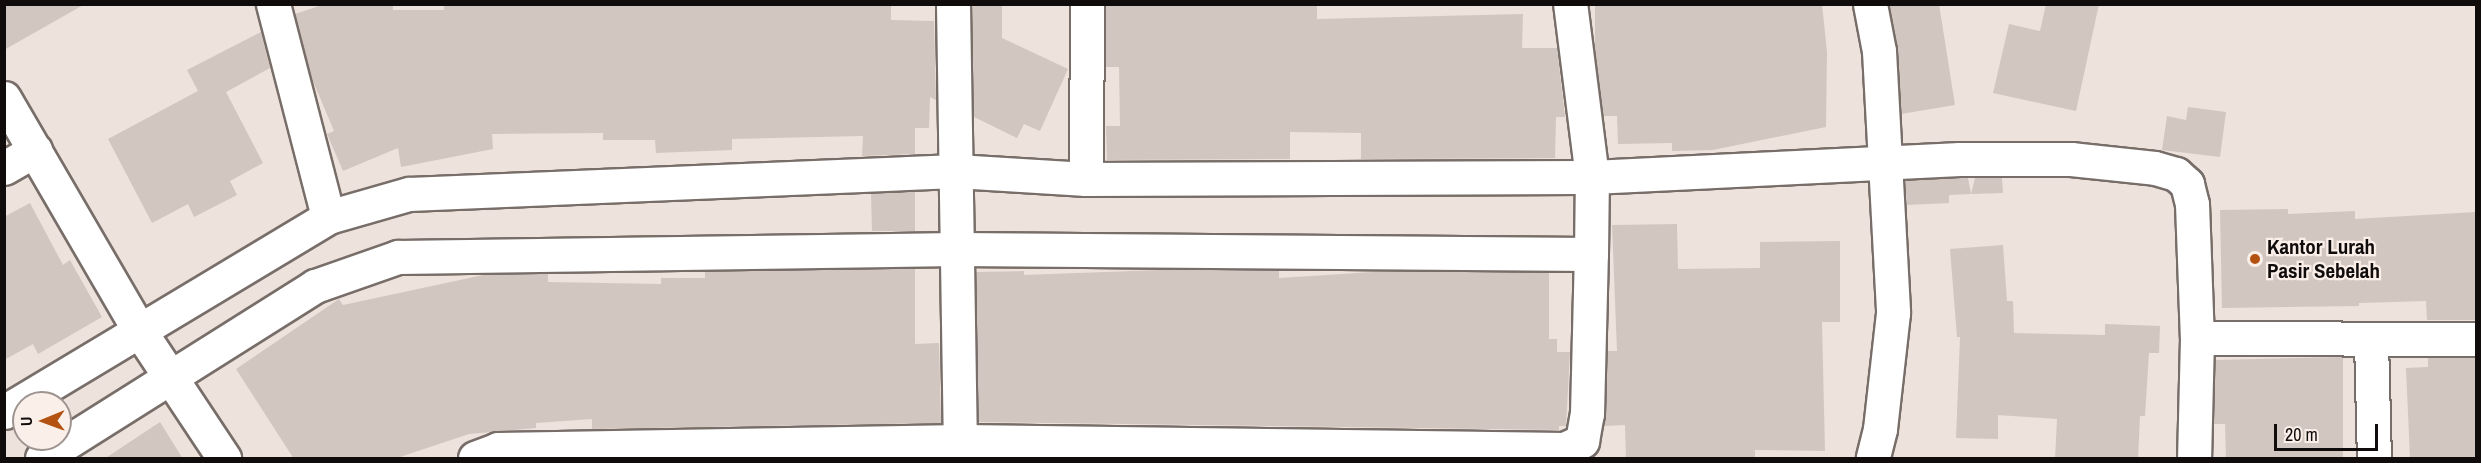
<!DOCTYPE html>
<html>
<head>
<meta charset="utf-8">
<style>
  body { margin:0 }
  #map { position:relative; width:2481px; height:463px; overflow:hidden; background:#eee2dc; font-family:"Archivo Narrow",sans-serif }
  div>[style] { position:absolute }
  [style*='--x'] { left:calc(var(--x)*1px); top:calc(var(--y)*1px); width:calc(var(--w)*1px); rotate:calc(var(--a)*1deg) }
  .building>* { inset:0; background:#d2c6c1 }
  .roads { filter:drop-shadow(2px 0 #786e69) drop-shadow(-2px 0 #786e69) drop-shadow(0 2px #786e69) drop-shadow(0 -2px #786e69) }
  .street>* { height:33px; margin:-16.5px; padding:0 16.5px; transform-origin:16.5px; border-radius:16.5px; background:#fff }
  .dots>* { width:16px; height:16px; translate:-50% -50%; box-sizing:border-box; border:3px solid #fbefe9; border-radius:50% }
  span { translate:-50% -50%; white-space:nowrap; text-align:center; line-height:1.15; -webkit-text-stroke:4.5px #fbefe9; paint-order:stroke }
  .poi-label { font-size:21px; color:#100c0b; font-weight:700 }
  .left { translate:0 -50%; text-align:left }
  .frame { position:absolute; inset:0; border:6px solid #100c0b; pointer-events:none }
  .north { position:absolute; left:12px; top:391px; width:60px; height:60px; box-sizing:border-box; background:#fbefe9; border:2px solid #9d9490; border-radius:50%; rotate:269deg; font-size:16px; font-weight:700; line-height:24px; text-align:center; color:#100c0b }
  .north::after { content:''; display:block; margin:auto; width:21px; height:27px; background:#b35211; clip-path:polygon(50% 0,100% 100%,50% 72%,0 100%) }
  .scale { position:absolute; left:2274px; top:424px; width:104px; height:27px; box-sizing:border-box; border:3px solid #100c0b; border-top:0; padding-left:8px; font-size:18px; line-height:21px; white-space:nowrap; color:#100c0b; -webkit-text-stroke:4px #fbefe9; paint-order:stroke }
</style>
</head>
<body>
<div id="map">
  <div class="building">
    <i style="clip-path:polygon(4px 4px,85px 4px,4px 50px)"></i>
    <i style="clip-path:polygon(325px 4px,393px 4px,393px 10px,444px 10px,444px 4px,891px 4px,891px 20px,934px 21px,936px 100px,930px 97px,929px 128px,915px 128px,915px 154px,862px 156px,863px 136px,732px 139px,732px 150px,656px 153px,655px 140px,603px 140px,603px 133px,492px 134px,493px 149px,401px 167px,398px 148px,343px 171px,327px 134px,334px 131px,312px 79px,295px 14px)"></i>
    <i style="clip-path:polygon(972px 4px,1002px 4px,1002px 38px,1068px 69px,1040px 131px,1024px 124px,1017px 138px,974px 117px)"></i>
    <i style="clip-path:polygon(1106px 4px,1317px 4px,1317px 19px,1523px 14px,1522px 48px,1557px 48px,1565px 117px,1556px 117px,1555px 158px,1361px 159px,1361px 133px,1290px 132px,1290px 159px,1107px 160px,1106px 126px,1120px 126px,1119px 67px,1105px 67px)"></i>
    <i style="clip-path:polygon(1595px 4px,1822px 4px,1827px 52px,1826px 127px,1713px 150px,1672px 151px,1672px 143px,1618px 144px,1617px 116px,1603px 116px,1595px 49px)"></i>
    <i style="clip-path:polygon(1889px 4px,1939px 4px,1955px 105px,1901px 114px,1898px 50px)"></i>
    <i style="clip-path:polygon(2046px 4px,2099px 4px,2076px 111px,1993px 93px,2009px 24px,2040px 31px)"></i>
    <i style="clip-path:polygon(261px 32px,270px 68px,226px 92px,263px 163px,230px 181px,237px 195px,194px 217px,188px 204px,152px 223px,108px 139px,198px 91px,187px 70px)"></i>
    <i style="clip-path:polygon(2188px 107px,2226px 112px,2220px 157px,2162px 150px,2167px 116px,2186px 120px)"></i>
    <i style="clip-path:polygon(1968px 178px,1971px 194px,1949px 195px,1949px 203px,1907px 205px,1905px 180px)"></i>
    <i style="clip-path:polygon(1975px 178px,2002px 178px,2003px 193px,1971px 194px)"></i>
    <i style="clip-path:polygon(915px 191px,915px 231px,872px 231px,871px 193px)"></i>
    <i style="clip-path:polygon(30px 203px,63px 265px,70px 260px,102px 317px,38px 354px,33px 344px,4px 360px,4px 217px)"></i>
    <i style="clip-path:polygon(2288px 209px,2288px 214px,2355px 211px,2355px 219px,2476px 212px,2476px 320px,2427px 320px,2426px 301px,2359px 303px,2359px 306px,2222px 308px,2220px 210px)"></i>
    <i style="clip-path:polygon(1677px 224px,1678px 269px,1760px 268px,1760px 242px,1840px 241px,1840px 322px,1822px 322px,1825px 451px,1755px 450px,1755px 459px,1626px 459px,1625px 425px,1604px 426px,1607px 351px,1617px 351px,1612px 225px)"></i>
    <i style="clip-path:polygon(2003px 245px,2007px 301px,2013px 301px,2014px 333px,2105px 335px,2105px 324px,2160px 326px,2159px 353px,2149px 353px,2145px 416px,2140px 416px,2138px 459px,2055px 459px,2057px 419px,1998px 415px,1998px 439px,1956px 438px,1960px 337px,1957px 337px,1950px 249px)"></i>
    <i style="clip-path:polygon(915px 268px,915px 344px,939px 343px,941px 423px,592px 429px,592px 419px,536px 423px,536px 428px,469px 434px,394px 459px,294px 459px,236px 369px,339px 299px,343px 305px,488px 274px,548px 274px,548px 282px,661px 284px,661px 278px,705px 278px,705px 271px)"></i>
    <i style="clip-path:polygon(1159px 270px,1279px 270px,1279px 278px,1373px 272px,1549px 272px,1549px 339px,1557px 339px,1557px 352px,1570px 352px,1566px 426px,1559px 426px,1559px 430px,978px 422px,976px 272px,1024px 271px,1024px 275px)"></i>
    <i style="clip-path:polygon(2343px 357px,2343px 459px,2226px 459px,2225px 424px,2214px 424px,2215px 360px)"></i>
    <i style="clip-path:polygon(2428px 358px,2476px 358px,2476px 459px,2410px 459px,2406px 368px,2428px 367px)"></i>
    <i style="clip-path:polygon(160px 422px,183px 459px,104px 459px)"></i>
  </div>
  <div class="roads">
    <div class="street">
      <i style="--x:273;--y:4;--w:220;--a:75.5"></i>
      <i style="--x:328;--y:217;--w:84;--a:-15.9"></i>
      <i style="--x:409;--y:194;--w:547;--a:-2.41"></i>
      <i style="--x:956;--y:171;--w:130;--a:3.5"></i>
      <i style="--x:1086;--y:179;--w:506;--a:-0.23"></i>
      <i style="--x:1592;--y:177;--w:368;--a:-2.8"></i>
      <i style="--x:1960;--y:159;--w:111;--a:0"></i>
      <i style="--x:2071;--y:159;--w:84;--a:6.1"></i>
      <i style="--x:2155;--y:168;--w:22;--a:16"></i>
      <i style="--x:2176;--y:174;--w:15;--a:42"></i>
      <i style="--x:2187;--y:184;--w:21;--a:76"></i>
      <i style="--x:2192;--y:204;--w:134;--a:87.9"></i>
      <i style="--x:2197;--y:338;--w:120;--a:91.4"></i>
      <i style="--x:953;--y:4;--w:454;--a:89.1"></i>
      <i style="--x:1870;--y:4;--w:48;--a:79.2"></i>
      <i style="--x:1879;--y:51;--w:262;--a:86.9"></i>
      <i style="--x:1893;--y:313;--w:117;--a:96.4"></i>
      <i style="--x:1880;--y:429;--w:30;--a:104"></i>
      <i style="--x:4;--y:98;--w:268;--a:59.8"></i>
      <i style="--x:139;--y:330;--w:154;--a:56.4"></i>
      <i style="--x:4;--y:168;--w:36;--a:-30"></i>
      <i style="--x:1086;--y:179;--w:175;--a:-89.7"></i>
      <i style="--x:2197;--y:338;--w:279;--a:0.2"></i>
      <i style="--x:2371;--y:339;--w:119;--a:88.6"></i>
      <i style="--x:4;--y:412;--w:378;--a:-31"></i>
      <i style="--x:42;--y:458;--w:323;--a:-32.2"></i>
      <i style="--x:315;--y:286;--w:88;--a:-19.3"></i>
      <i style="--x:398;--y:257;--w:559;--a:-0.82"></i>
      <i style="--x:957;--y:249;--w:634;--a:0.45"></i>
      <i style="--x:475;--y:458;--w:25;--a:-21"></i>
      <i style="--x:498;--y:449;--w:464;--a:-1"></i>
      <i style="--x:962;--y:441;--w:602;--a:0.76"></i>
      <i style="--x:1564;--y:449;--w:20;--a:-24"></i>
      <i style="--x:1582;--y:441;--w:27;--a:-80"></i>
      <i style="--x:1587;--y:414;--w:160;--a:-88.6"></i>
      <i style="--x:1591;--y:254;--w:77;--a:-89.3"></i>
      <i style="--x:1592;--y:177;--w:174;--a:-97.2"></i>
    </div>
  </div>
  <div class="dots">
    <i style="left:2255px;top:259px;background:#b35211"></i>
  </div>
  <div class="poi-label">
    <span class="left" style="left:2267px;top:259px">Kantor Lurah<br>Pasir Sebelah</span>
  </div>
  <div class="frame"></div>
  <div class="north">U</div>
  <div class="scale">20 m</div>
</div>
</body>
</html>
